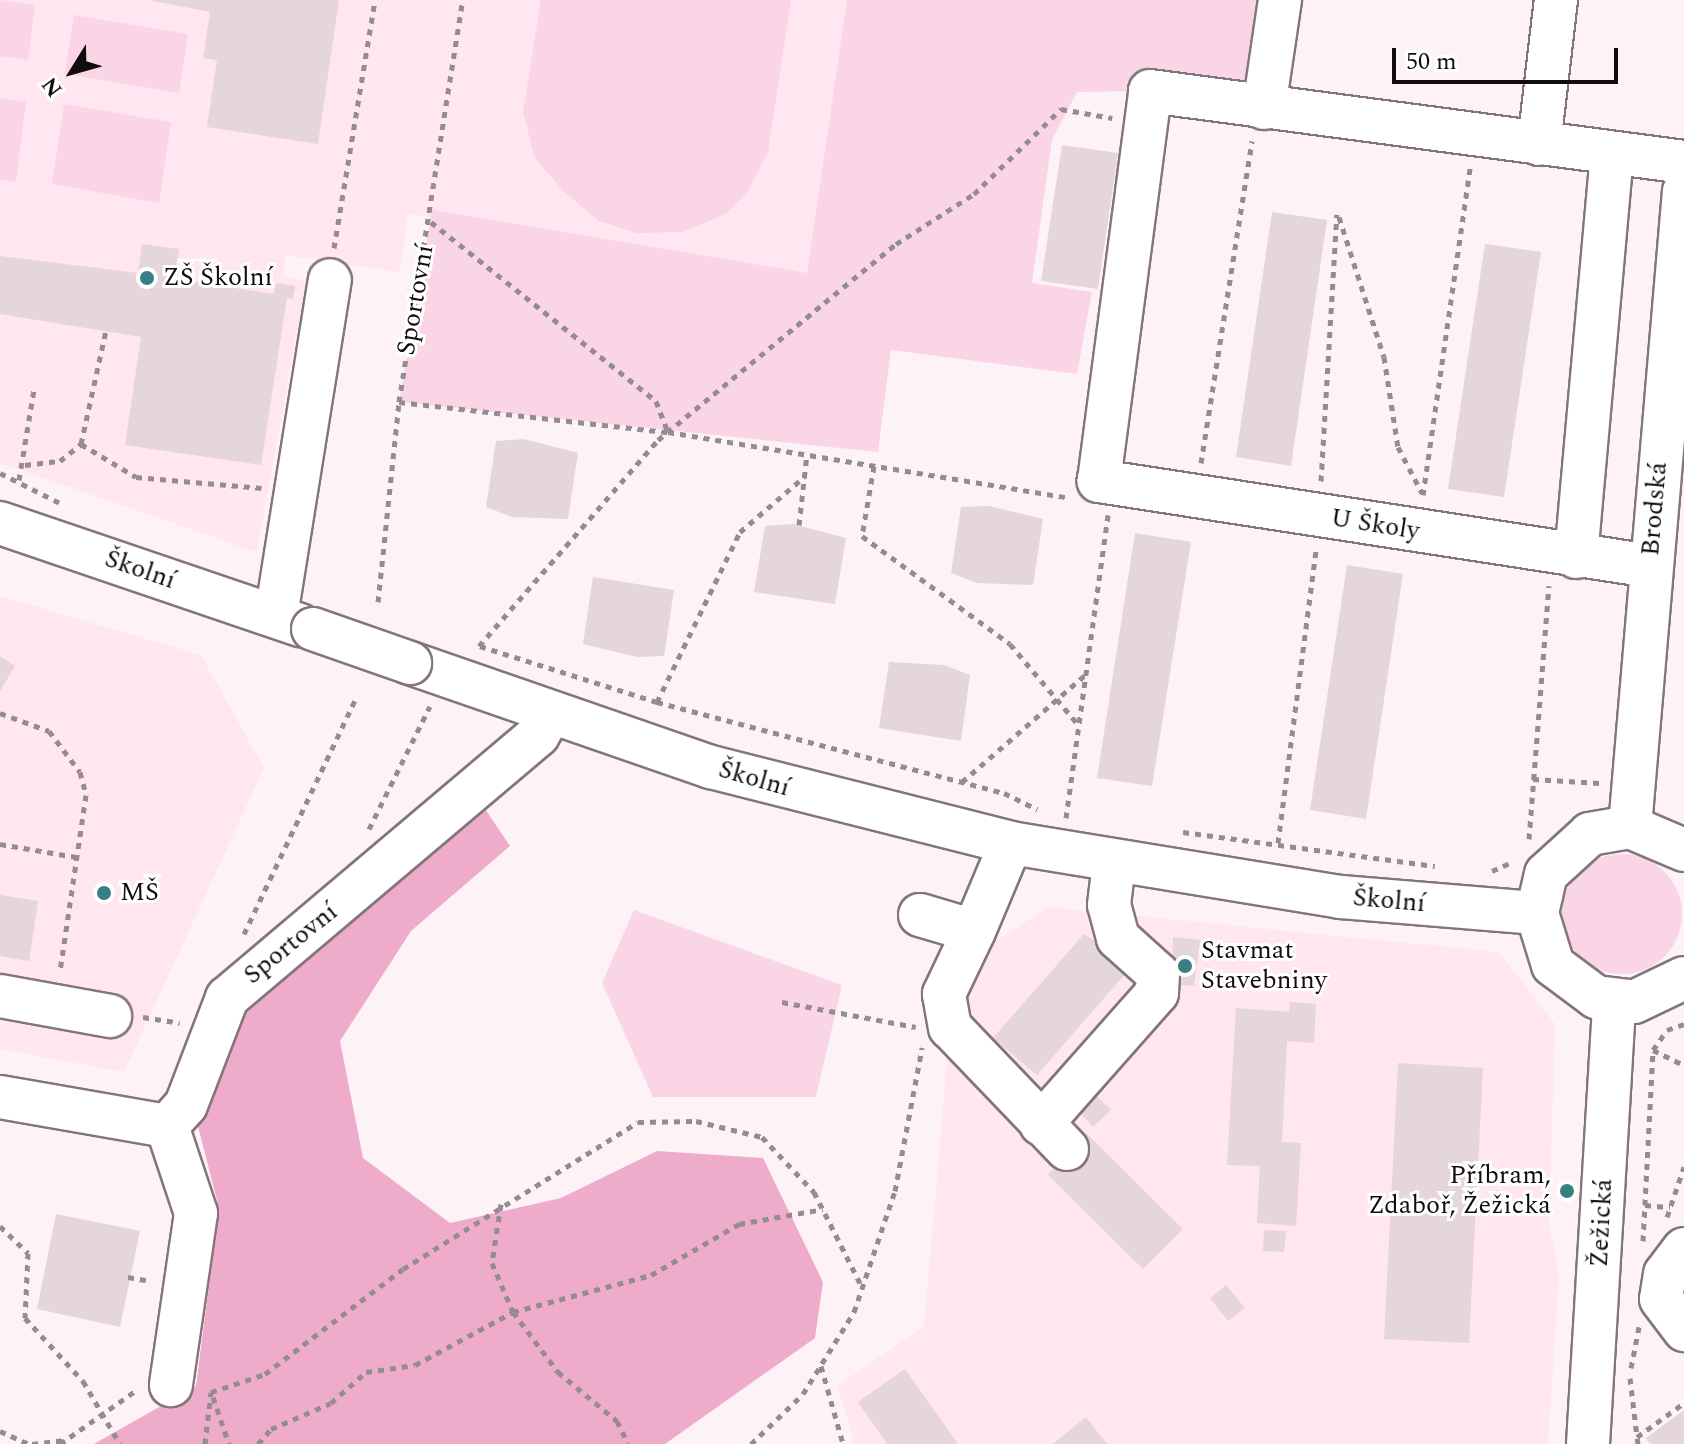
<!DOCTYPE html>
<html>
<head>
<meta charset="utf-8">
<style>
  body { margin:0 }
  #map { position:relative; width:1684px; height:1444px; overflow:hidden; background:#fdf3f7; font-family:Spectral,serif }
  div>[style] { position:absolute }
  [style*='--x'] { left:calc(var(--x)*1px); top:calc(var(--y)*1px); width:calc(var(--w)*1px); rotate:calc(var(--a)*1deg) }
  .built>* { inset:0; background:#ffe6f1 }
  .green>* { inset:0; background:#fad5e5 }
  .round { border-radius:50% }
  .forest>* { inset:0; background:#efabca }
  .building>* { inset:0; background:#e5d5dc }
  .path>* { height:5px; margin-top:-2.5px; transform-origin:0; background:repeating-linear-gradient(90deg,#948c8f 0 6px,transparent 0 12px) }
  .roads { filter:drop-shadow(2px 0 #83757b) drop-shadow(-2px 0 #83757b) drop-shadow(0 2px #83757b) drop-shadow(0 -2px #83757b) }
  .minor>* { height:42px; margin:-21px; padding:0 21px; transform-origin:21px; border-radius:21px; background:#fff }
  .bridges { filter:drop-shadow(2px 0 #83757b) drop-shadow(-2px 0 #83757b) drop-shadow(0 2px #83757b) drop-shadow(0 -2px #83757b) }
  .minor-bridge>* { height:42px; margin:-21px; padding:0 21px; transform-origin:21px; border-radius:21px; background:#fff }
  .dots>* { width:22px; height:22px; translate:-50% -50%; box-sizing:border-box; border:4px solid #fff; border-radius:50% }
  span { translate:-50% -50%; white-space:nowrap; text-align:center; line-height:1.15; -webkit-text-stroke:6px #fff; paint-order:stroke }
  .poi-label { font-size:26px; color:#110c0e }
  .left { translate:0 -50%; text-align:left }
  .right { translate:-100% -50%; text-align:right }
  .street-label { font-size:26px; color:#110c0e }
  .north { position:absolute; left:32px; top:32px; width:80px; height:80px; -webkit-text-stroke:6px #fff; paint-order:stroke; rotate:233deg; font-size:22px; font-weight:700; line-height:32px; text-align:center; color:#110c0e }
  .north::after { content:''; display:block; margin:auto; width:28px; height:36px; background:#110c0e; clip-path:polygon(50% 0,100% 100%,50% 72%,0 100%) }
  .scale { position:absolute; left:1392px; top:48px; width:226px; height:36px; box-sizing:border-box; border:4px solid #110c0e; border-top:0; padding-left:10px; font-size:24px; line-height:28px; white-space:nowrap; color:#110c0e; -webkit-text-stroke:6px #fff; paint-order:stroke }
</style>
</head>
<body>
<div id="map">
  <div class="built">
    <i style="clip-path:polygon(0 0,847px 0,807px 273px,408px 214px,400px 272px,286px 255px,283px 275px,306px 281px,257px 552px,0 463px)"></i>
    <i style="clip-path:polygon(0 596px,201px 655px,264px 768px,124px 1072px,0 1049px)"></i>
    <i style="clip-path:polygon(1048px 907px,1499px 952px,1555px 1024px,1549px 1224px,1559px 1275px,1548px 1444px,855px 1444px,837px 1386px,924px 1327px,950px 1027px,984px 949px)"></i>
  </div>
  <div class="green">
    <i style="clip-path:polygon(0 0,35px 5px,28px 60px,0 56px)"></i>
    <i style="clip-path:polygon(541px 0,791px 0,768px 152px,747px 193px,724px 215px,681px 232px,637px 233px,599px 221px,564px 192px,535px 158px,523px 112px)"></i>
    <i style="clip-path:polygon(847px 0,1280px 0,1264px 108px,1150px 91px,1077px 92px,1052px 140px,1032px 283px,1092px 292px,1077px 374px,891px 350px,878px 452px,399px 402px,432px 210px,807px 273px)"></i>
    <i style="clip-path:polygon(74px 15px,188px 34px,179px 93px,65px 74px)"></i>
    <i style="clip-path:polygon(0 98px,26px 102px,16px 182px,0 179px)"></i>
    <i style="clip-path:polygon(64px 104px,171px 122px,159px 203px,52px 184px)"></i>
    <i class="round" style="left:1562px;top:854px;width:120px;height:120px"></i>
    <i style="clip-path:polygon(634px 910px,842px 985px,816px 1097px,653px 1097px,602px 983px)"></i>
  </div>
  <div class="forest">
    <i style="clip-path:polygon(477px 797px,510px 846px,411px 931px,340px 1041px,363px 1158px,450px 1223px,561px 1198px,657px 1151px,763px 1158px,823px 1282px,815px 1338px,665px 1444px,94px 1444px,196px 1386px,219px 1208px,193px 1107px,228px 1007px)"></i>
  </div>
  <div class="building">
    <i style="clip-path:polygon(149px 0,339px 0,318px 144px,207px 127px,217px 60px,203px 58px,210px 12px)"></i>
    <i style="clip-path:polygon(1062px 145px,1118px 153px,1098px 289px,1041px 281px)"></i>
    <i style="clip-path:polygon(1272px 212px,1327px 220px,1291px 466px,1236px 457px)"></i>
    <i style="clip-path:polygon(142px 244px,179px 249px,174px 279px,274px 294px,276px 283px,295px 286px,293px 299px,287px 298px,261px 465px,125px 445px,141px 337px,0 314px,0 256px,138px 273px)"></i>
    <i style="clip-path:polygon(1485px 244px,1541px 252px,1504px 497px,1448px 489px)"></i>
    <i style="clip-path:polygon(524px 439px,578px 453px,568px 519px,512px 517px,486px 507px,496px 441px)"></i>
    <i style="clip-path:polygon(989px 506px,1043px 519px,1033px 585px,977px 583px,951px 573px,961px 507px)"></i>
    <i style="clip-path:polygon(793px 524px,846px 538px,835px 604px,754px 592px,765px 526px)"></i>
    <i style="clip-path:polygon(1135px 533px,1191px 542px,1152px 786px,1097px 778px)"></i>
    <i style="clip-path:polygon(1347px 565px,1403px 574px,1366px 819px,1310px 810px)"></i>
    <i style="clip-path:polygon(593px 577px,674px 590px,664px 656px,637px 657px,583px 644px)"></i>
    <i style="clip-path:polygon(0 656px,15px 666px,0 691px)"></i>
    <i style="clip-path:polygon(889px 662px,944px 665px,970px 675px,961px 741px,879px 728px)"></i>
    <i style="clip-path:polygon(0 895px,38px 901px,29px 961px,0 956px)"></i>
    <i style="clip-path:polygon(1084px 934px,1132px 966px,1037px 1075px,993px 1038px)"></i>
    <i style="clip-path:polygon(1173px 937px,1200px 940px,1194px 986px,1172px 984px)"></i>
    <i style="clip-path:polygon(1290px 1002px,1316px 1004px,1314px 1043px,1287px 1041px,1282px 1142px,1301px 1143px,1296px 1226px,1257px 1223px,1260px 1166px,1227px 1165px,1236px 1008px,1289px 1012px)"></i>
    <i style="clip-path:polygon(1398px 1063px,1483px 1068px,1469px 1343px,1384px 1339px)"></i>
    <i style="clip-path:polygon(1096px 1095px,1111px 1110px,1093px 1127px,1079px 1112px)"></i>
    <i style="clip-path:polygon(1087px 1134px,1183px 1229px,1143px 1269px,1048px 1175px)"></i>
    <i style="clip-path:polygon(56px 1214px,140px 1231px,120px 1327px,37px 1309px)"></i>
    <i style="clip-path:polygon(1264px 1230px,1286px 1231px,1284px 1252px,1263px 1251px)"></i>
    <i style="clip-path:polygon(1226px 1285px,1245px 1308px,1228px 1321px,1210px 1298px)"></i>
    <i style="clip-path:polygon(905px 1369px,958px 1444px,887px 1444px,858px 1402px)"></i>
    <i style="clip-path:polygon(1684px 1410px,1684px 1444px,1650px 1444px,1646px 1438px)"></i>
    <i style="clip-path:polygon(1086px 1417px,1107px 1444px,1053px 1444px)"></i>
  </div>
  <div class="path">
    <i style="--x:1339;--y:217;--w:147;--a:72.2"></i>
    <i style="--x:1384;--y:357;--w:91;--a:81.2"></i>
    <i style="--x:1398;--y:447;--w:52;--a:62.4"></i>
    <i style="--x:431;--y:222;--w:288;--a:38.5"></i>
    <i style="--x:656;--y:401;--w:33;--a:69"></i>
    <i style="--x:334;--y:248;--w:251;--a:-80.6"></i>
    <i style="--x:399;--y:402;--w:271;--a:6.4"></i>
    <i style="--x:668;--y:432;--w:406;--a:9.3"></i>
    <i style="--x:81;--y:444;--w:64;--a:31"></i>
    <i style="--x:136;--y:477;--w:126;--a:5"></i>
    <i style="--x:1201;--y:463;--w:326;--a:-81"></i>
    <i style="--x:25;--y:465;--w:35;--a:-7"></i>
    <i style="--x:60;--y:461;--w:27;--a:-39"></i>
    <i style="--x:81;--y:444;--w:117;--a:-77.6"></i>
    <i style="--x:874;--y:466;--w:71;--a:99.7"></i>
    <i style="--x:862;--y:536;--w:183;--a:36.1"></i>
    <i style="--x:1010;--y:644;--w:104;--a:49.7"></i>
    <i style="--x:0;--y:473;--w:67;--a:26.6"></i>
    <i style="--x:19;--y:480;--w:92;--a:-80.6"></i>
    <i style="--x:1321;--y:481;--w:267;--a:-86.6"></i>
    <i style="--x:1423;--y:495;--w:330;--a:-81.8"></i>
    <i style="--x:799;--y:525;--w:71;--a:-83.6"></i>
    <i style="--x:378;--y:602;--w:201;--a:-84"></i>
    <i style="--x:399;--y:402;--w:407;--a:-81"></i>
    <i style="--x:479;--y:646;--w:273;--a:-49"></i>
    <i style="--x:658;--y:440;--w:308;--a:-39.5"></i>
    <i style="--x:896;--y:244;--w:93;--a:-32.7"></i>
    <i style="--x:974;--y:194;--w:122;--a:-44.3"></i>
    <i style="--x:1061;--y:109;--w:52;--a:10"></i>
    <i style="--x:480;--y:646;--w:186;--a:17.6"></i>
    <i style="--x:657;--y:702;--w:359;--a:14.7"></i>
    <i style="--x:1004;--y:793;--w:37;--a:26"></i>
    <i style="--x:657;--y:702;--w:189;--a:-64"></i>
    <i style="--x:740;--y:532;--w:86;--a:-40.7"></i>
    <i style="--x:0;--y:713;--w:52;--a:20.2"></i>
    <i style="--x:49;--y:731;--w:51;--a:52.9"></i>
    <i style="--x:80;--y:772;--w:24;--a:75"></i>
    <i style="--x:86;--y:795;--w:179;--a:98.4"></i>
    <i style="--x:1533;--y:779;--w:67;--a:3.4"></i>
    <i style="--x:962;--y:782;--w:162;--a:-41"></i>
    <i style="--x:1066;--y:818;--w:306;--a:-82.1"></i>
    <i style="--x:369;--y:829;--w:137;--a:-63.6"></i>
    <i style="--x:1183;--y:832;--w:254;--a:7.7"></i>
    <i style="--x:1529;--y:839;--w:254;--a:-85.5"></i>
    <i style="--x:1278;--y:843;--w:294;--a:-82.6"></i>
    <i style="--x:0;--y:844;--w:77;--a:9.7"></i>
    <i style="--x:1492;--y:871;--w:22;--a:-24"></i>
    <i style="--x:244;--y:934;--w:259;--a:-64.6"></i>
    <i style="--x:782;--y:1002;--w:136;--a:10.6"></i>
    <i style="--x:143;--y:1017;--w:37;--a:9"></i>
    <i style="--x:1653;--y:1050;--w:34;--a:26"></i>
    <i style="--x:501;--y:1204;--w:60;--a:98.7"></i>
    <i style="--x:492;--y:1263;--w:53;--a:66.8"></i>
    <i style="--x:513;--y:1312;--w:75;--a:53.1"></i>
    <i style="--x:558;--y:1372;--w:77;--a:39.7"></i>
    <i style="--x:617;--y:1421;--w:25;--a:64"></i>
    <i style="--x:1645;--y:1205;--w:25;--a:5"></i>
    <i style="--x:1667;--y:1217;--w:53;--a:-71.2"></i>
    <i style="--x:0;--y:1226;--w:39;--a:44"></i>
    <i style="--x:28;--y:1253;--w:65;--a:92.6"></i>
    <i style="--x:25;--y:1318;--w:86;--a:47.4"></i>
    <i style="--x:83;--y:1381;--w:73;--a:59.6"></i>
    <i style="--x:1643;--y:1241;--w:191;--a:-87"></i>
    <i style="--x:1653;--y:1050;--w:24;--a:-55"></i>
    <i style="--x:1667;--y:1030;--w:18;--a:-19"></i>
    <i style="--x:128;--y:1277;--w:23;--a:10"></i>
    <i style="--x:821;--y:1366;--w:81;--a:74.2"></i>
    <i style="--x:1631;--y:1368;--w:42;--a:-79"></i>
    <i style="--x:1630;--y:1378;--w:59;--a:83.2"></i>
    <i style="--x:213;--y:1397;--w:50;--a:71.2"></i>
    <i style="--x:0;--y:1431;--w:32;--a:24"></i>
    <i style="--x:32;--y:1444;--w:33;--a:-7"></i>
    <i style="--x:60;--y:1444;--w:95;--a:-35.2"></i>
    <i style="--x:205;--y:1444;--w:52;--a:-83.4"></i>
    <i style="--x:211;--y:1392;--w:57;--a:-18.4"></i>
    <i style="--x:265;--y:1374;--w:173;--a:-37.3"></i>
    <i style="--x:403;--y:1269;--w:277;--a:-32"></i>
    <i style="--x:638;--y:1122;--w:58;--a:-1"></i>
    <i style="--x:696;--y:1121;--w:68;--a:13.6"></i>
    <i style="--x:762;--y:1137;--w:76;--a:46.6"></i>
    <i style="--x:814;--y:1192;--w:106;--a:63.2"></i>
    <i style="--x:258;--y:1444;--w:20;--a:-49"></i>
    <i style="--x:271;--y:1429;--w:65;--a:-23.4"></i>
    <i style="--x:331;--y:1403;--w:47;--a:-41.5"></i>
    <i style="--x:366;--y:1372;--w:49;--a:-8.1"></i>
    <i style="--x:415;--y:1365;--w:111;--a:-28.4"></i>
    <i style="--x:513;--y:1312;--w:143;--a:-15"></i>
    <i style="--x:651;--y:1275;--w:102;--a:-30.1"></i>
    <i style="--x:739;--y:1224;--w:85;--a:-10.1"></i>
    <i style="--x:751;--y:1444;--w:72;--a:-43.9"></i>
    <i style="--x:803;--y:1394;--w:97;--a:-58.1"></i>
    <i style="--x:854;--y:1312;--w:128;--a:-71.3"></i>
    <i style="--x:895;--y:1191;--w:146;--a:-79.3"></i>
    <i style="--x:1638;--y:1444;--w:7;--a:-98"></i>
    <i style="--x:1637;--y:1437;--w:58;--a:-35.9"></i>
  </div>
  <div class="roads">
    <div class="minor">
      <i style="--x:1264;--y:108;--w:109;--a:-81.6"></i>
      <i style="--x:1539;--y:144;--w:145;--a:-83.3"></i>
      <i style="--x:0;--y:523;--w:317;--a:18.8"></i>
      <i style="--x:1576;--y:557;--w:404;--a:-84.9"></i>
      <i style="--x:1650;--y:566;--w:558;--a:-171.23"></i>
      <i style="--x:1099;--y:481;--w:393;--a:-82.5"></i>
      <i style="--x:1150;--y:91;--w:539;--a:7.57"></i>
      <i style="--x:276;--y:616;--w:340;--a:-80.9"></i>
      <i style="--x:410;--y:663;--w:318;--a:19.1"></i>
      <i style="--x:711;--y:767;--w:309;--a:14.2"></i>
      <i style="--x:1011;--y:843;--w:334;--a:9.3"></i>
      <i style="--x:1341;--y:897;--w:197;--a:4.7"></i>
      <i style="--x:1630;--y:827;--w:638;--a:-85.15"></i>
      <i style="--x:1684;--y:850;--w:59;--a:-156.9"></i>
      <i style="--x:1630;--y:827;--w:41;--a:170.1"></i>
      <i style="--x:1590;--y:834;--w:59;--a:137.7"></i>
      <i style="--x:1546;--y:874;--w:40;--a:103"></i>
      <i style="--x:1537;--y:913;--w:54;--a:72.9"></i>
      <i style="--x:1553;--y:965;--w:54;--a:36.7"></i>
      <i style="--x:1596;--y:997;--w:38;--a:7"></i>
      <i style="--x:1634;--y:1002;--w:55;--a:-25.6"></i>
      <i style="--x:920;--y:915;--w:56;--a:16.5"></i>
      <i style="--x:974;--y:931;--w:95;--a:-67.2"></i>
      <i style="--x:974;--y:931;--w:70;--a:115.5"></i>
      <i style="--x:944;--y:994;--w:34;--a:80"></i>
      <i style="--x:950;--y:1027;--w:169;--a:46.2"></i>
      <i style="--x:0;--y:996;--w:112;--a:10.3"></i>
      <i style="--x:0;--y:1097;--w:169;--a:9.9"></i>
      <i style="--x:1041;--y:1124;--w:175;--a:-48.5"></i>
      <i style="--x:1157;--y:993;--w:19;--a:-87"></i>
      <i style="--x:1158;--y:974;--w:54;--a:-138"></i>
      <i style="--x:1118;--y:938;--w:34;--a:-105"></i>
      <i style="--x:1109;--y:905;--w:42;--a:-83.2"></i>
      <i style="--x:167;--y:1126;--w:28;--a:-48"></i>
      <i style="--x:186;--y:1105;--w:115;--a:-69"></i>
      <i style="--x:227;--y:998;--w:407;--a:-40.2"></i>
      <i style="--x:538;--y:735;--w:24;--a:-60"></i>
      <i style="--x:167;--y:1126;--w:92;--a:71.6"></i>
      <i style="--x:196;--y:1213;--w:174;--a:98.3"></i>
      <i style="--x:1684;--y:1249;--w:31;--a:127"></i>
      <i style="--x:1665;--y:1274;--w:25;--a:99"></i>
      <i style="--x:1661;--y:1299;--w:39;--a:53"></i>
      <i style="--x:1588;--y:1444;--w:444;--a:-86.6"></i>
    </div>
  </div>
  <div class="bridges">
    <div class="minor-bridge">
      <i style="--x:313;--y:629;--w:103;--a:19.3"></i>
    </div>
  </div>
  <div class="dots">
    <i style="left:147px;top:278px;background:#377f83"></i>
    <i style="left:104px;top:893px;background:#377f83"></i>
    <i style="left:1185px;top:966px;background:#377f83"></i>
    <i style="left:1567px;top:1191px;background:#377f83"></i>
  </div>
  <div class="poi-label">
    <span class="left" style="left:163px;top:278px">ZŠ Školní</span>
    <span class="left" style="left:120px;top:893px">MŠ</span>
    <span class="left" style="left:1201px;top:966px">Stavmat<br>Stavebniny</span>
    <span class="right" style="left:1551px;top:1191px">Příbram,<br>Zdaboř, Žežická</span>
  </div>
  <div class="street-label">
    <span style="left:416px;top:300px;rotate:-80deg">Sportovní</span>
    <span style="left:1655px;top:509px;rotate:-85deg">Brodská</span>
    <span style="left:1375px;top:525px;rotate:9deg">U Školy</span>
    <span style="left:140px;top:570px;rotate:19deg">Školní</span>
    <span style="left:754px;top:779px;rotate:16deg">Školní</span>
    <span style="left:1389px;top:901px;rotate:5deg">Školní</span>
    <span style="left:291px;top:944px;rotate:-39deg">Sportovní</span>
    <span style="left:1602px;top:1223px;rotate:-87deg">Žežická</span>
  </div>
  <div class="north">N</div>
  <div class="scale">50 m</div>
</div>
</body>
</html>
